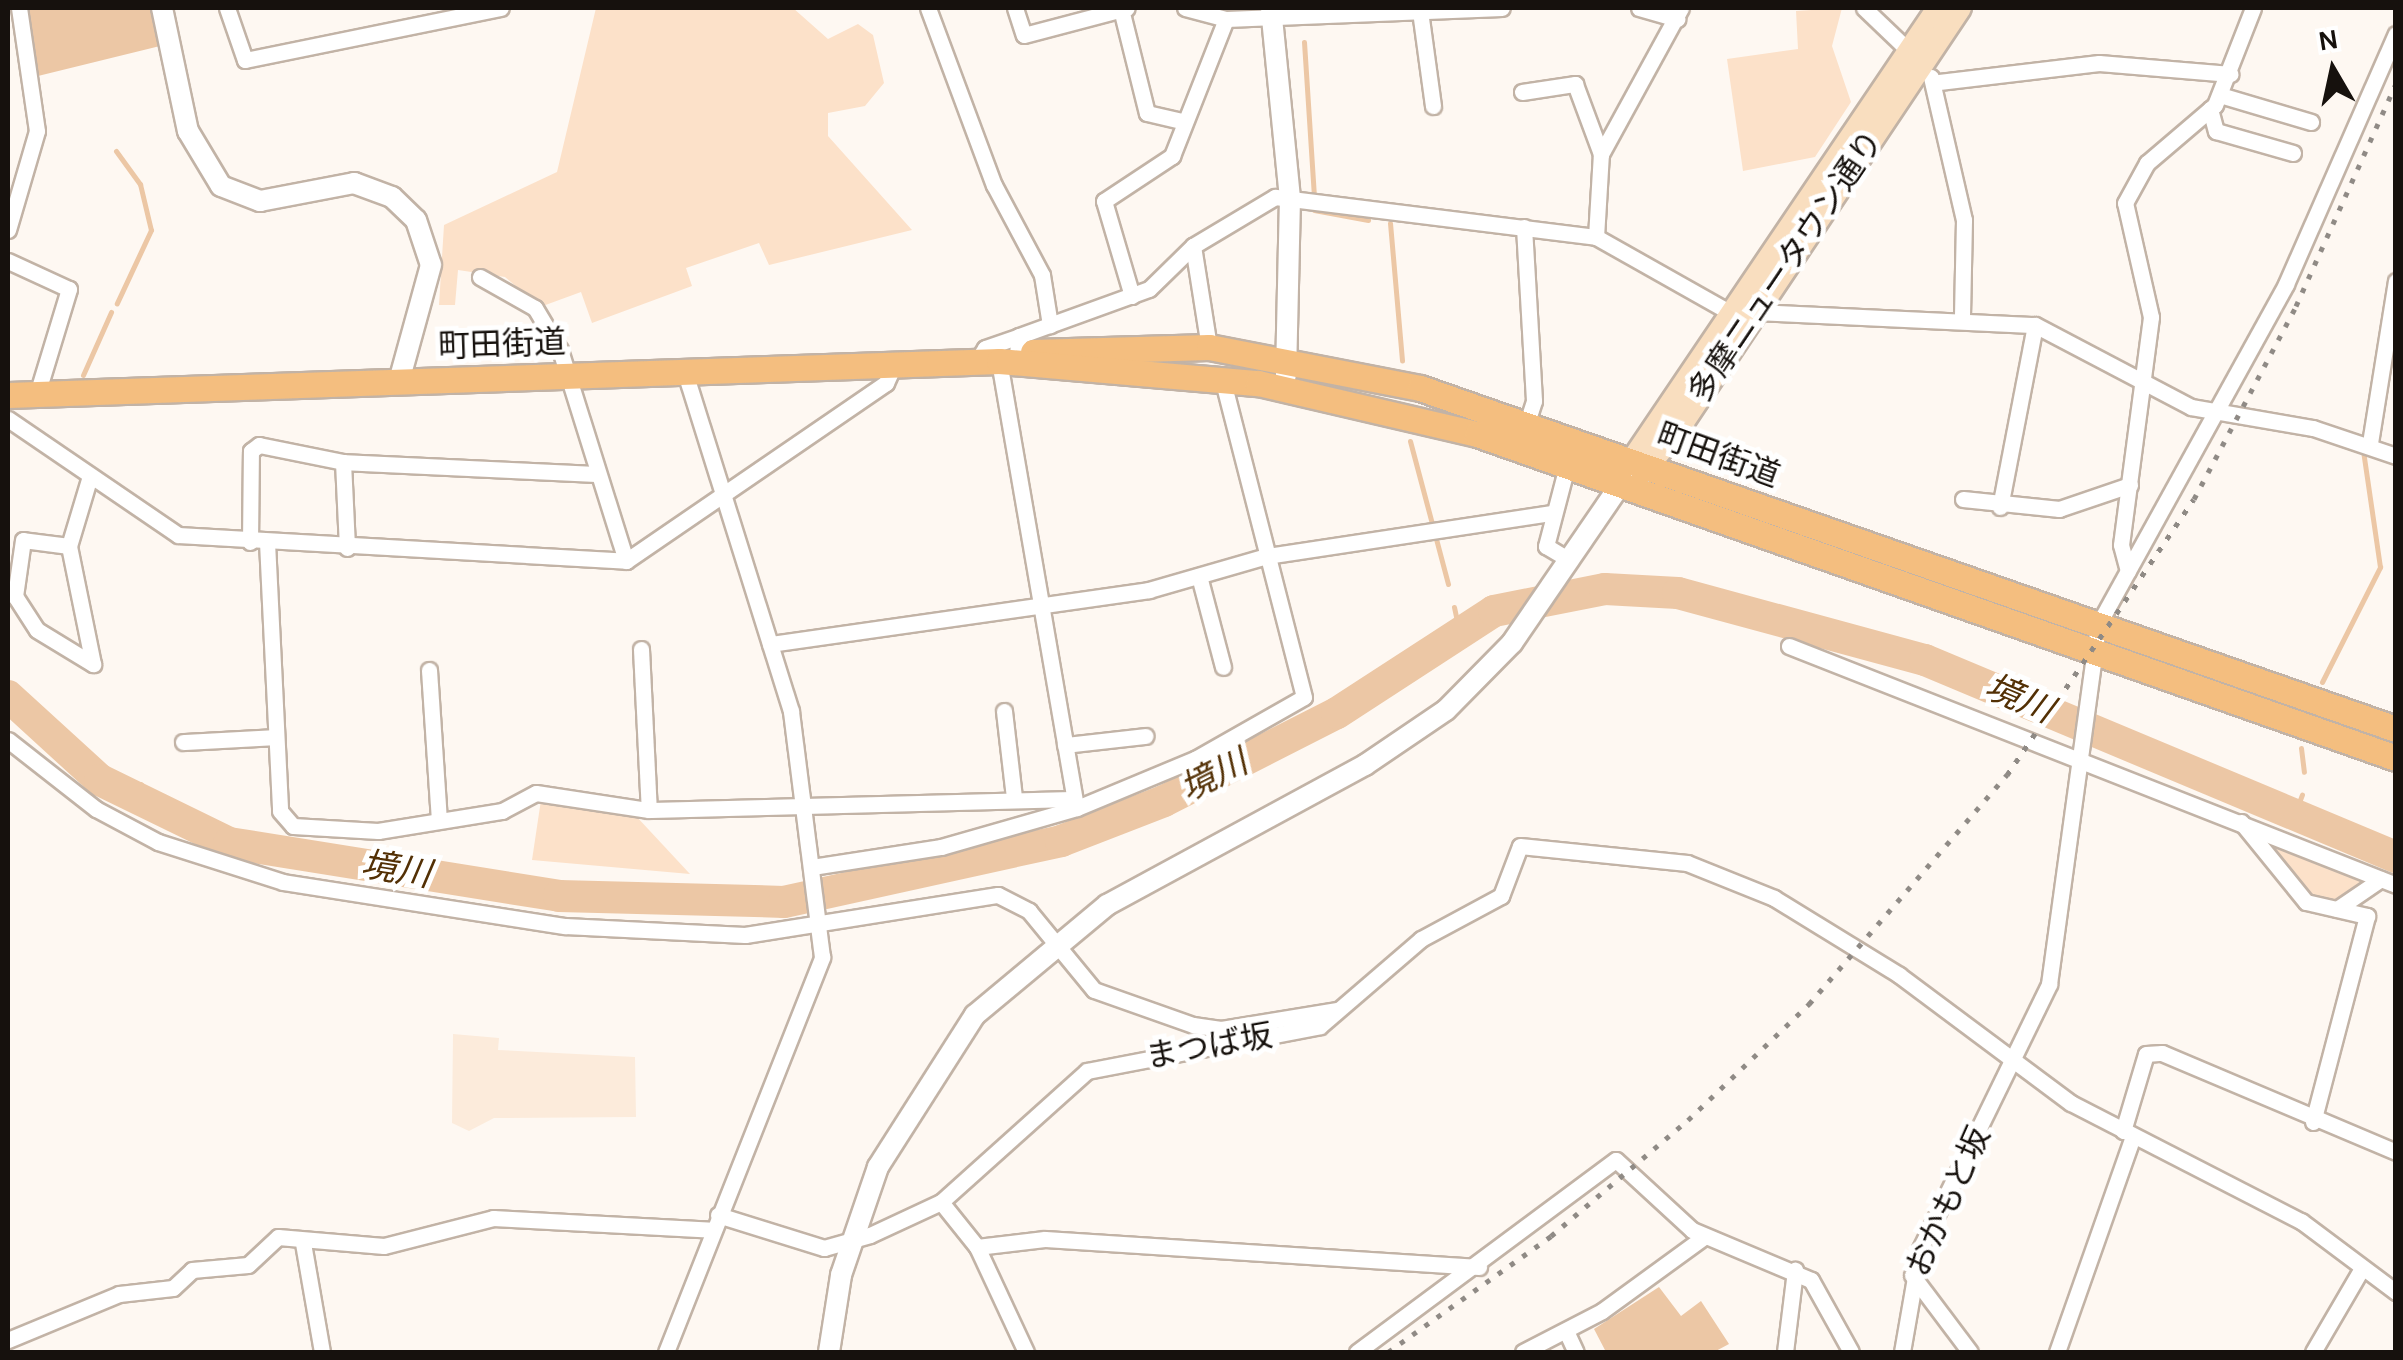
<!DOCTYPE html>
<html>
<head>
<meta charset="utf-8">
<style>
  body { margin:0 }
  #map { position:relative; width:2403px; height:1360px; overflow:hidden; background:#fef8f2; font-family:Karla,"Noto Sans JP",sans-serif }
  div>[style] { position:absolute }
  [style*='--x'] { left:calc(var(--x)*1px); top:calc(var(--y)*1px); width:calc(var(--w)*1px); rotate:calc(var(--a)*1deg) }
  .built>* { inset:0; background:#fcebdb }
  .green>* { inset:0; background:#fce1c9 }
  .water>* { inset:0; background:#ecc7a5 }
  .stream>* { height:5px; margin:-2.5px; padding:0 2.5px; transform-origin:2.5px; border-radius:2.5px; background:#ecc7a5 }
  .river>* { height:32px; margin:-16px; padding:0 16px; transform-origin:16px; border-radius:16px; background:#ecc7a5 }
  .roads { filter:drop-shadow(2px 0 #c2b3a6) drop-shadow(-2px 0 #c2b3a6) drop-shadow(0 2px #c2b3a6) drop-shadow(0 -2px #c2b3a6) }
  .minor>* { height:15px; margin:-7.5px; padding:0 7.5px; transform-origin:7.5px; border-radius:7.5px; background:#fff }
  .tertiary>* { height:20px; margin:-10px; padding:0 10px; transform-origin:10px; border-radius:10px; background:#fff }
  .secondary>* { height:22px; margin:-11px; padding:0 11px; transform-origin:11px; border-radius:11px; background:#f9debf }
  .primary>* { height:25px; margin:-12.5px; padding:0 12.5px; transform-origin:12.5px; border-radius:12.5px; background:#f4be7f }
  .rail>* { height:5px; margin-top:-2.5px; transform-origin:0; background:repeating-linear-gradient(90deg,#8f8a85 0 5px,transparent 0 15px) }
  span { translate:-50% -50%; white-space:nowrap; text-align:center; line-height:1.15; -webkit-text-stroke:10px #fff; paint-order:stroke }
  .street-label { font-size:32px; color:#16110d }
  .water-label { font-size:35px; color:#533005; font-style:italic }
  .frame { position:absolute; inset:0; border:10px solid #16110d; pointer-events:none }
  .north { position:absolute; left:2283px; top:20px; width:100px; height:100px; -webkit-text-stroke:8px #fff; paint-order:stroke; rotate:351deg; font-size:28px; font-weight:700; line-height:40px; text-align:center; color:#16110d }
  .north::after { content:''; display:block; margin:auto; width:35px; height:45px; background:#16110d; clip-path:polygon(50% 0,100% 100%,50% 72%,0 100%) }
</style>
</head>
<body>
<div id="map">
  <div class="built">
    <i style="clip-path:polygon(453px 1034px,499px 1038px,498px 1050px,635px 1057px,636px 1117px,494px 1118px,469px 1131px,452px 1123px)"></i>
  </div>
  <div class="green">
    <i style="clip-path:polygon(596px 8px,793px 8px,828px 39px,858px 24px,873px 35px,884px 83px,865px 106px,828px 113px,828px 136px,912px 230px,769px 265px,759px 243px,686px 268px,692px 286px,592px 323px,581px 292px,540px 307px,505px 277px,458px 270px,455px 305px,439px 305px,444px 225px,557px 172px)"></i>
    <i style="clip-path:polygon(1842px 8px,1832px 46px,1851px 102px,1815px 157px,1743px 171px,1727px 59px,1798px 49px,1796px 11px)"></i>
    <i style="clip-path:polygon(541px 800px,636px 816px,690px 874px,532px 860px)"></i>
    <i style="clip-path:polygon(2266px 839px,2367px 882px,2337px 903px,2307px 898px,2266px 855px)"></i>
  </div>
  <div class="water">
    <i style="clip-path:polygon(27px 8px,153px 8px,160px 46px,38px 76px)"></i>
    <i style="clip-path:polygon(1659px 1287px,1681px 1316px,1701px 1301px,1729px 1344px,1714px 1352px,1606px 1352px,1594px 1329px)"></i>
  </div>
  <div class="stream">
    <i style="--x:1304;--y:42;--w:153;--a:86.3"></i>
    <i style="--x:116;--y:151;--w:41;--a:54"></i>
    <i style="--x:140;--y:184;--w:47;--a:76.6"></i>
    <i style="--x:151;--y:230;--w:81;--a:115"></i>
    <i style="--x:1314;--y:210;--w:55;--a:10.5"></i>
    <i style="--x:1390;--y:223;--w:138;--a:85"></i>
    <i style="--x:83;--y:375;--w:69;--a:-66"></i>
    <i style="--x:1410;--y:441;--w:148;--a:75.1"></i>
    <i style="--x:1454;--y:607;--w:24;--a:78"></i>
    <i style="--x:2322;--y:682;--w:129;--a:-63.2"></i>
    <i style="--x:2380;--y:567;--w:118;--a:-98.3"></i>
    <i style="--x:2301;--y:748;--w:24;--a:83"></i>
    <i style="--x:131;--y:798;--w:17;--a:-54"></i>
    <i style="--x:2293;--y:818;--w:25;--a:-69"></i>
  </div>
  <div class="river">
    <i style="--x:8;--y:696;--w:125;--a:42.4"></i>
    <i style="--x:100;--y:780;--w:144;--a:26"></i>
    <i style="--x:229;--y:843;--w:334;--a:9.1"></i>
    <i style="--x:559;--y:896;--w:225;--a:1.5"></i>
    <i style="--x:784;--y:902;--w:284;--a:-12.4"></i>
    <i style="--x:1061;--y:841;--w:110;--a:-21.2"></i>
    <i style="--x:1164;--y:801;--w:194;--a:-27"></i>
    <i style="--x:1337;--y:713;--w:187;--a:-33"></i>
    <i style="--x:1494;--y:611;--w:113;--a:-11.2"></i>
    <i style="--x:1605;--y:589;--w:73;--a:3.1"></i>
    <i style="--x:1678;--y:593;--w:256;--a:15.2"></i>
    <i style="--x:1925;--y:660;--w:511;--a:22.7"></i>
  </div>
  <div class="roads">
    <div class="minor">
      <i style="--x:227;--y:8;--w:55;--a:70.9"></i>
      <i style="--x:245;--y:60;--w:261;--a:-11.5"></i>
      <i style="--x:928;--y:8;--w:189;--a:69.6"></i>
      <i style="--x:994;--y:185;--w:102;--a:61.9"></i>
      <i style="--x:1042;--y:275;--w:51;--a:80.9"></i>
      <i style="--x:1015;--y:8;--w:28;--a:72"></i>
      <i style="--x:1024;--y:35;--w:106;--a:-14.7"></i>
      <i style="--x:1185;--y:8;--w:42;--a:15"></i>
      <i style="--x:1226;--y:19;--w:276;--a:-2.3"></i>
      <i style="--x:1639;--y:8;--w:40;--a:16"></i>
      <i style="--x:1864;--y:8;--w:62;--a:43.7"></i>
      <i style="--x:1121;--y:9;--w:107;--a:76"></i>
      <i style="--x:1147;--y:113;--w:36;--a:13"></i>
      <i style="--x:1420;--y:11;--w:96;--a:82.2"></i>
      <i style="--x:1931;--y:77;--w:147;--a:77"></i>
      <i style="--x:1964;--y:220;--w:96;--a:91.2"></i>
      <i style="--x:1939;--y:82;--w:161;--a:-6.8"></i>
      <i style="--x:2099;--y:63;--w:132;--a:4.8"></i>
      <i style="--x:1522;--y:92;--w:54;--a:-8.6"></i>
      <i style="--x:1575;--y:84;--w:75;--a:69.6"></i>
      <i style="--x:2220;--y:95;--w:95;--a:16.5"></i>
      <i style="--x:2210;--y:109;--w:23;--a:75"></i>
      <i style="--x:2216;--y:131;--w:80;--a:15.9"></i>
      <i style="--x:1524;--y:227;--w:174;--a:86.7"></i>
      <i style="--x:1534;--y:401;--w:22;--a:108"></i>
      <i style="--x:8;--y:230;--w:103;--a:-73.7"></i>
      <i style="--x:37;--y:131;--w:124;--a:-98.3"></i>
      <i style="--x:1596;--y:237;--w:83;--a:-86.6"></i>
      <i style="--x:1601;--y:154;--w:166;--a:-61.3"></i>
      <i style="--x:1193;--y:246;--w:102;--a:81"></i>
      <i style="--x:8;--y:261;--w:67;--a:24.7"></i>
      <i style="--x:69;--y:289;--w:110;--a:106.9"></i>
      <i style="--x:480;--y:277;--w:63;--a:29.4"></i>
      <i style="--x:535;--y:308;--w:49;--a:59.2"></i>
      <i style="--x:560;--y:350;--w:221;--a:72.6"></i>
      <i style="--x:1132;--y:296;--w:99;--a:-106.4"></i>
      <i style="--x:1104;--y:201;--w:82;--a:-33.5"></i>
      <i style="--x:1172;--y:156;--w:147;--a:-68.5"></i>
      <i style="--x:1758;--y:312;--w:277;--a:2.7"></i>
      <i style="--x:2035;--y:325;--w:176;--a:27.7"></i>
      <i style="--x:2191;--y:407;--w:124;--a:9.8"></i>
      <i style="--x:2313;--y:428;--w:88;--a:18.6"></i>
      <i style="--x:1017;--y:354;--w:18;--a:-84"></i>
      <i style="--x:1019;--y:336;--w:138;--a:-19.9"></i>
      <i style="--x:1149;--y:289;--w:62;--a:-44.3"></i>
      <i style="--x:1193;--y:246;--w:96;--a:-30.9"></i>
      <i style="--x:1275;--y:197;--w:323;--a:7.1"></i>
      <i style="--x:1596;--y:237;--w:153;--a:29.4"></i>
      <i style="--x:977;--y:361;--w:15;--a:-58"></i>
      <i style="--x:985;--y:348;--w:36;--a:-19"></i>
      <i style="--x:999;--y:361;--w:451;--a:80.2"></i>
      <i style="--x:8;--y:419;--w:206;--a:34.3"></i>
      <i style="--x:178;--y:535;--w:449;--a:3.3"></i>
      <i style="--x:626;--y:561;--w:315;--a:-34.4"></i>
      <i style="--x:886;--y:383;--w:20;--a:-66"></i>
      <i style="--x:2370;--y:443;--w:164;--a:-80.9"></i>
      <i style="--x:343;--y:462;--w:86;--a:87.3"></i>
      <i style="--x:1567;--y:466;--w:83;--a:104.7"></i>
      <i style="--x:1546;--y:546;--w:27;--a:31"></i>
      <i style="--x:1963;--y:499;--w:97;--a:5.9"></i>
      <i style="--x:2059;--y:509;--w:75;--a:-18.7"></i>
      <i style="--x:2000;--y:507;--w:185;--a:-79.1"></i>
      <i style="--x:250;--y:542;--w:91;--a:-89.4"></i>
      <i style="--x:251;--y:451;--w:10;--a:-37"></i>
      <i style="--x:259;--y:445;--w:86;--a:11.4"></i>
      <i style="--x:343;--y:462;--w:251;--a:2.7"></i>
      <i style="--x:267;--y:542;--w:269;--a:87.2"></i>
      <i style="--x:280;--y:811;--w:20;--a:49"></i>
      <i style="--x:293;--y:826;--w:85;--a:3.4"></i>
      <i style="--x:378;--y:831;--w:126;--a:-9.2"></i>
      <i style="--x:502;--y:811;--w:38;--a:-28"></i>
      <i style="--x:536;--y:793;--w:114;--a:8.6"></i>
      <i style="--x:649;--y:810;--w:425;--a:-1.5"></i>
      <i style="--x:69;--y:546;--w:46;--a:-172.6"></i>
      <i style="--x:23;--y:540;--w:57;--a:98.1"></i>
      <i style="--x:15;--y:596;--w:40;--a:57.1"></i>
      <i style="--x:37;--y:630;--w:66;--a:31.3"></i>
      <i style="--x:93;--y:664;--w:120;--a:-101.5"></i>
      <i style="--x:69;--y:546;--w:73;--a:-73.3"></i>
      <i style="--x:2128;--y:571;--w:27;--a:-105"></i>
      <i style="--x:2121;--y:545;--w:230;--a:-82.5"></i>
      <i style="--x:2151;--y:317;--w:117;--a:-102.8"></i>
      <i style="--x:2125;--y:203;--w:46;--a:-61.2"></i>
      <i style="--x:2147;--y:163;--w:89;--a:-40.5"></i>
      <i style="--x:2215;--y:105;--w:104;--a:-68.6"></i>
      <i style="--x:1199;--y:576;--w:94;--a:75.2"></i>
      <i style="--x:770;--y:644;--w:383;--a:-8.1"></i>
      <i style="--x:1149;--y:590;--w:123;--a:-16.1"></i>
      <i style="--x:1267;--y:556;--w:289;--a:-8.6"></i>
      <i style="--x:1789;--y:646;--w:652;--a:21.49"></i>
      <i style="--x:641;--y:649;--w:161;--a:87.2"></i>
      <i style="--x:429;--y:670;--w:150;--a:86.2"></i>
      <i style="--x:1004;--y:711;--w:87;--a:83.4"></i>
      <i style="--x:8;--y:740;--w:112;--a:38.1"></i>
      <i style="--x:96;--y:809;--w:70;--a:28"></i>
      <i style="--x:158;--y:842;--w:131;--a:17.7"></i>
      <i style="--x:283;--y:882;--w:285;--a:8.9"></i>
      <i style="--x:565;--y:926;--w:180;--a:2.9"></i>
      <i style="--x:745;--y:935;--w:256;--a:-9"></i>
      <i style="--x:998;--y:895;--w:35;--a:27"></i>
      <i style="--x:1029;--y:911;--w:102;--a:50.6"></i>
      <i style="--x:1094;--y:990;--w:105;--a:19.5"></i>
      <i style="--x:1193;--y:1025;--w:28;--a:8"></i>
      <i style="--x:1221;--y:1029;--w:118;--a:-9.3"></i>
      <i style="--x:183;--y:742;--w:91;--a:-3.1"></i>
      <i style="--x:1065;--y:745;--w:81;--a:-6.4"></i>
      <i style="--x:2241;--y:822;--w:103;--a:50.9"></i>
      <i style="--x:2306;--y:902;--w:63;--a:12.9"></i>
      <i style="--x:2367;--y:916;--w:213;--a:104.7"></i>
      <i style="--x:812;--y:867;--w:131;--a:-8.8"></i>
      <i style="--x:941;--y:847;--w:141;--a:-16"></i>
      <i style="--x:1077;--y:808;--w:128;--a:-22.6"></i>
      <i style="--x:1195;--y:759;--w:125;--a:-29.6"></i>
      <i style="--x:1304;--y:697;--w:329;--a:-104.4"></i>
      <i style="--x:2337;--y:909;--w:53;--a:-34.3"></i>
      <i style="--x:2123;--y:1131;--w:80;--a:-73.4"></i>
      <i style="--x:2146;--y:1054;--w:16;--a:-4"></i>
      <i style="--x:2162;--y:1053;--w:254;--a:22.9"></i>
      <i style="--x:941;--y:1202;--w:58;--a:51.3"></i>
      <i style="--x:977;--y:1247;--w:68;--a:-6.7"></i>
      <i style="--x:1045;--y:1239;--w:435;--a:3.7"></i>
      <i style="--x:718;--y:1215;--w:111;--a:17.3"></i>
      <i style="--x:824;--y:1248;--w:48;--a:-15.8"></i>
      <i style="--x:870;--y:1235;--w:78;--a:-24.9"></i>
      <i style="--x:941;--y:1202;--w:196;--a:-41.9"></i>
      <i style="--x:1087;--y:1071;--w:237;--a:-10.9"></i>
      <i style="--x:1320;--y:1026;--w:133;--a:-40.7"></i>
      <i style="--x:1421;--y:939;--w:91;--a:-28.3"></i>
      <i style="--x:1501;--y:896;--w:53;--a:-69.2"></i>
      <i style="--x:1520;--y:846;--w:168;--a:5.8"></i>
      <i style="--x:1687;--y:863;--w:94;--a:21.9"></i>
      <i style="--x:1774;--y:898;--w:147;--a:31.6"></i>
      <i style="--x:1899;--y:975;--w:214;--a:36.7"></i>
      <i style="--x:2071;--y:1103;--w:259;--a:27.2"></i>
      <i style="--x:2301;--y:1221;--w:119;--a:36.8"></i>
      <i style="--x:303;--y:1243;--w:111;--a:80.1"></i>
      <i style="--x:977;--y:1247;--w:116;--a:65"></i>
      <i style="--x:1912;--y:1275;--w:96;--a:53"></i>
      <i style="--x:1566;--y:1331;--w:23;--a:65"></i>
      <i style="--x:8;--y:1340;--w:120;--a:-22.5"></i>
      <i style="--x:119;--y:1294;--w:54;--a:-6.3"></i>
      <i style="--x:173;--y:1288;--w:26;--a:-43"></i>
      <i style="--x:192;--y:1270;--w:56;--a:-5.1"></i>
      <i style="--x:248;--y:1265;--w:41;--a:-43"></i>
      <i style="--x:278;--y:1237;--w:106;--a:4.9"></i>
      <i style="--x:384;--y:1246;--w:113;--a:-14.4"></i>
      <i style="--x:493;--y:1218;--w:219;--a:3.1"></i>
      <i style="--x:666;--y:1352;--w:425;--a:-68.4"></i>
      <i style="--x:822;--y:957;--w:248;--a:-97.2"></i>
      <i style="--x:791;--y:711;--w:355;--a:-107.4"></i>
      <i style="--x:1357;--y:1352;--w:322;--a:-36.6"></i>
      <i style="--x:1616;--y:1160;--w:103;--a:42.6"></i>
      <i style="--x:1692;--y:1230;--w:129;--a:22.8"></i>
      <i style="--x:1811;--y:1280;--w:82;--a:60.9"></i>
      <i style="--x:1523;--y:1352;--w:89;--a:-27.4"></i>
      <i style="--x:1602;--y:1311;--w:126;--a:-36"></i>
      <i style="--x:1785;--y:1352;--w:83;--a:-83"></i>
      <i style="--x:1902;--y:1352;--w:105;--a:-80.1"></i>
      <i style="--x:1920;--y:1249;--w:295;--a:-64"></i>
      <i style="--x:2049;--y:984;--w:362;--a:-82.2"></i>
      <i style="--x:2098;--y:625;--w:389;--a:-61.1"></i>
      <i style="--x:2286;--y:284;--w:273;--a:-66.3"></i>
      <i style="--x:2057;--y:1352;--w:229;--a:-70.6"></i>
      <i style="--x:2313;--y:1352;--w:97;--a:-59.7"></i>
    </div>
    <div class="tertiary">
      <i style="--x:162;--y:8;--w:126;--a:78.1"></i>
      <i style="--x:188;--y:131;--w:64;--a:59"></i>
      <i style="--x:221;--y:186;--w:42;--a:21"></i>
      <i style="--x:260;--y:201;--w:96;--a:-10.8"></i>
      <i style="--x:354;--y:183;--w:40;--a:20.2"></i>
      <i style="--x:392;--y:197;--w:33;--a:44"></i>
      <i style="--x:416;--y:220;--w:47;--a:71.6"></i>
      <i style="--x:431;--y:265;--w:120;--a:105.4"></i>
      <i style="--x:1271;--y:8;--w:191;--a:84.3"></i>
      <i style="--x:1290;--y:198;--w:177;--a:91.3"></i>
      <i style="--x:829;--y:1352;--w:78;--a:-81.1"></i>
      <i style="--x:841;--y:1275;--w:114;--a:-71.1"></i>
      <i style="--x:878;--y:1167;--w:180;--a:-57.5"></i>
      <i style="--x:975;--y:1015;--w:172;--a:-39.8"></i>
      <i style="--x:1107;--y:905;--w:294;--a:-28.5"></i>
      <i style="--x:1365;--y:765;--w:98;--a:-34.2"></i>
      <i style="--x:1446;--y:710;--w:94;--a:-45.4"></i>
      <i style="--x:1512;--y:643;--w:191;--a:-55.6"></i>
    </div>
    <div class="secondary">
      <i style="--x:1621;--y:477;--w:566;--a:-55.94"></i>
      <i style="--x:1637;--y:478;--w:62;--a:-49.6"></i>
      <i style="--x:1677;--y:431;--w:509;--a:-56.22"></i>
    </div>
    <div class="primary">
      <i style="--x:1033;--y:352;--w:176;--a:-1.6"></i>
      <i style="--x:1209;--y:347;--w:215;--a:11"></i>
      <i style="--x:1420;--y:388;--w:1034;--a:19.26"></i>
      <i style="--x:8;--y:395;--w:992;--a:-1.96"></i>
      <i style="--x:999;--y:361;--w:260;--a:4.9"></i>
      <i style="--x:1258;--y:383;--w:225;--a:13.1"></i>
      <i style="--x:1477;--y:434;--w:974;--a:19.42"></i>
    </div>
  </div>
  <div class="rail">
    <i style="--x:1388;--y:1352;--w:200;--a:-35.4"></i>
    <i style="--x:1551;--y:1236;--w:180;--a:-40.3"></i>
    <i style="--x:1688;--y:1120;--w:168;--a:-43.8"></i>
    <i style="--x:1809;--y:1004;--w:303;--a:-49.2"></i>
    <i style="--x:2007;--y:775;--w:333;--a:-55.9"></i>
    <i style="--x:2194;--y:499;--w:218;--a:-62.1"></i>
    <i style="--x:2296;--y:306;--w:244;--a:-65.8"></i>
  </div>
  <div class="street-label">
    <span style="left:1786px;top:267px;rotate:-56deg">多摩ニュータウン通り</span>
    <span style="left:502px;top:345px;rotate:-2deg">町田街道</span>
    <span style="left:1718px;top:456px;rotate:20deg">町田街道</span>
    <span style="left:1209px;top:1047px;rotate:-10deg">まつば坂</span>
    <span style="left:1949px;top:1202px;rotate:-66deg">おかもと坂</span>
  </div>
  <div class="water-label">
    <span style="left:2019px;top:699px;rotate:23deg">境川</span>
    <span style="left:1214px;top:776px;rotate:-27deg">境川</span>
    <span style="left:396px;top:870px;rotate:9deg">境川</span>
  </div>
  <div class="frame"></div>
  <div class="north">N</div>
</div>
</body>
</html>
